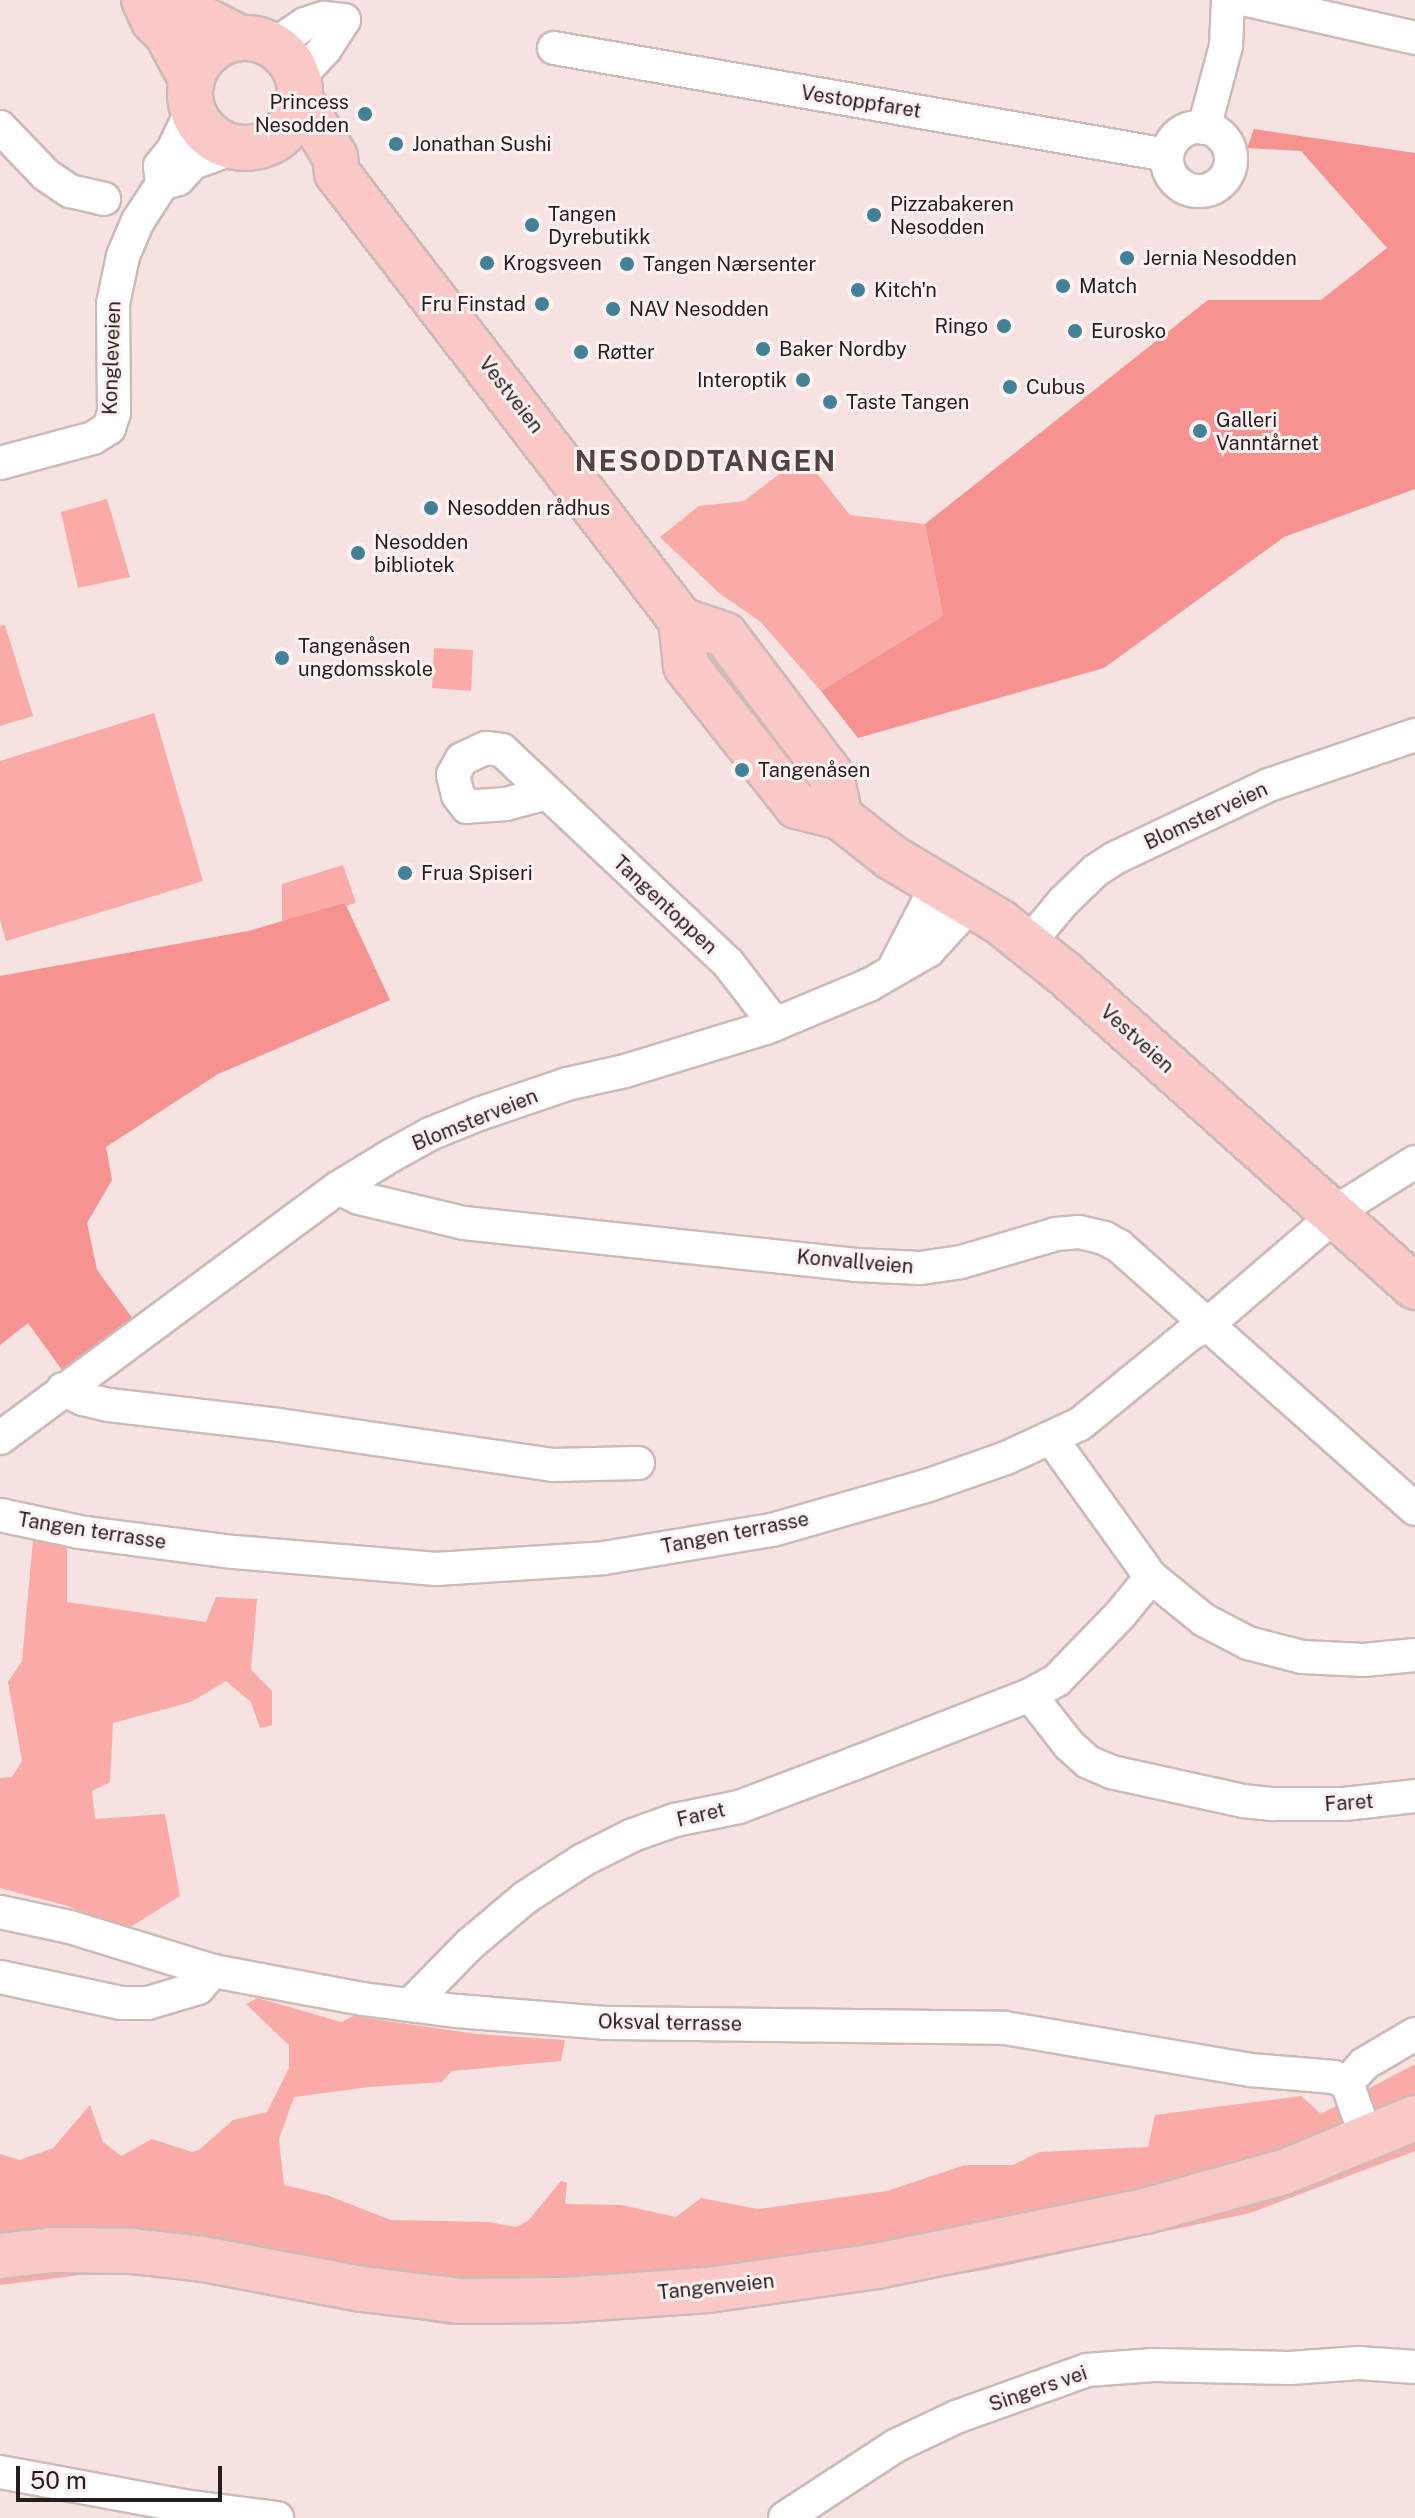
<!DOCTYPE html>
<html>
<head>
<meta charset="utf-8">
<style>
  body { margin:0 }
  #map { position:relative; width:1415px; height:2518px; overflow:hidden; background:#f5e2e1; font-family:"Public Sans",sans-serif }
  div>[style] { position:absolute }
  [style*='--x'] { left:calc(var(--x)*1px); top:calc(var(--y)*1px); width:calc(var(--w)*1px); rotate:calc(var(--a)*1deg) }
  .green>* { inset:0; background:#faaba7 }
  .forest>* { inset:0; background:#f69391 }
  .roads { filter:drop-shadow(2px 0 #ccbab9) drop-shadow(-2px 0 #ccbab9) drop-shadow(0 2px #ccbab9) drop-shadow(0 -2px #ccbab9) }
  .street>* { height:32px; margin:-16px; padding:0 16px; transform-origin:16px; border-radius:16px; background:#fff }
  .street>.ring { margin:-16px; padding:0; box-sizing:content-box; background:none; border:32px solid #fff; border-radius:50% }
  .primary>* { height:44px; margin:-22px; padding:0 22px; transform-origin:22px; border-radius:22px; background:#fac8c6 }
  .primary>.ring { margin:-22px; padding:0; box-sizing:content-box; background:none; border:44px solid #fac8c6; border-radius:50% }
  .dots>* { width:22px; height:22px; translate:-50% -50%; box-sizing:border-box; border:4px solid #fdf1f1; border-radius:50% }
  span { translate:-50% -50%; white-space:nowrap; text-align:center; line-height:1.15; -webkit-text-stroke:6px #fdf1f1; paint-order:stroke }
  .poi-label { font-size:20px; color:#241e1d }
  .right { translate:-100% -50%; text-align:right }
  .left { translate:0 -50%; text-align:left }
  .street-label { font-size:20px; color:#241e1d }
  .district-label { font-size:28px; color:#514342; font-weight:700; letter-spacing:2px }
  .scale { position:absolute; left:16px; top:2466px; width:206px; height:36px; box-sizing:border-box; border:4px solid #241e1d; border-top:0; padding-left:10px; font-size:24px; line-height:28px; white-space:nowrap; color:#241e1d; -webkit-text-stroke:6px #fdf1f1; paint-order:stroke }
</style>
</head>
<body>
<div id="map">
  <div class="green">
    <i style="clip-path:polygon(803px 456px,850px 515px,925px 524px,943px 616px,821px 691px,761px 622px,719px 593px,660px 537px,699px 506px,744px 501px)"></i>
    <i style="clip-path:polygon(107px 499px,130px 577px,78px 588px,61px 512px)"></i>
    <i style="clip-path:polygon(5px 625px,33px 716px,0 726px,0 626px)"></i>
    <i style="clip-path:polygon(434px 648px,473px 650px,471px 691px,432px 688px)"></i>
    <i style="clip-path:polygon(154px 713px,203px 881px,6px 941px,0 920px,0 761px)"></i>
    <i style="clip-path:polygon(343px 865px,356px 903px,282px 922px,282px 884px)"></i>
    <i style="clip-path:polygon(33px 1540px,67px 1545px,67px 1602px,206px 1622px,216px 1597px,257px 1599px,251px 1670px,272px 1691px,272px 1725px,260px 1728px,251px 1702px,226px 1681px,191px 1702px,113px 1723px,110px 1782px,92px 1791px,95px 1819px,165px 1814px,180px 1896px,124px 1931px,68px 1906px,0 1888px,0 1778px,12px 1777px,22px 1761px,8px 1682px,22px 1661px)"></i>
    <i style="clip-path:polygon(258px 1998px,341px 2022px,353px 2016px,476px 2034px,565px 2040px,561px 2061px,452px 2071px,442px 2082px,369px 2087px,294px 2097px,279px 2139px,284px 2185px,329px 2196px,391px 2220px,488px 2222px,516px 2227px,528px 2221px,561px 2181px,567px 2183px,565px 2204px,621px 2205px,676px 2217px,701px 2198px,758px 2209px,887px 2191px,965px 2165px,1013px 2165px,1039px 2152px,1148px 2147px,1155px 2115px,1301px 2096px,1321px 2114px,1415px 2064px,1415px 2151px,1250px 2213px,984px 2270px,775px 2304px,565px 2323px,449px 2325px,159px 2276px,88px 2274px,0 2285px,0 2154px,20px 2160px,53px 2148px,90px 2105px,103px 2142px,121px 2156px,152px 2139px,192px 2152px,199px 2150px,233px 2120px,267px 2112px,289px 2068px,289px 2045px,246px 2004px)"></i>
  </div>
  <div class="forest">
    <i style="clip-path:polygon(1254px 129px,1415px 153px,1415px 489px,1284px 537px,1104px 668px,858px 738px,821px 691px,943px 616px,925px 524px,1208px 300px,1321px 300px,1387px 248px,1301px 151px,1247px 148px)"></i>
    <i style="clip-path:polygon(345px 903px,390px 1000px,218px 1074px,106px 1147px,112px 1180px,87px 1223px,97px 1270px,133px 1319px,62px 1370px,28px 1323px,0 1345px,0 976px,248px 931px)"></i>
  </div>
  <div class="roads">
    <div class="street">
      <i style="--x:1247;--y:0;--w:172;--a:12.7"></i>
      <i style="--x:274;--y:45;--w:37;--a:-34"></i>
      <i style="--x:305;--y:24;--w:20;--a:-18"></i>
      <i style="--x:324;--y:18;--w:20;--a:6"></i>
      <i style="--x:344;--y:20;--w:35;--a:123"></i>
      <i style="--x:325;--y:49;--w:40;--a:133"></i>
      <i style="--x:554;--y:48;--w:622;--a:9.9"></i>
      <i style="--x:0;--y:127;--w:66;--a:46.2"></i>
      <i style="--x:46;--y:175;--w:29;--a:34"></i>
      <i style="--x:70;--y:191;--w:35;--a:13"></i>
      <i class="ring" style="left:1167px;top:127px;width:32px;height:32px"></i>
      <i style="--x:1204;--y:128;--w:85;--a:-75"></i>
      <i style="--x:1226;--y:46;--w:46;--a:-87.5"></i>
      <i style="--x:162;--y:184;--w:18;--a:-96"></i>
      <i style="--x:160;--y:166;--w:21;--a:-51"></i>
      <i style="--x:173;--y:150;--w:47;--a:-64.5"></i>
      <i style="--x:0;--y:463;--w:96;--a:-15"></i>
      <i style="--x:93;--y:438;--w:19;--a:-32"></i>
      <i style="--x:109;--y:428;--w:16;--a:-72"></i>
      <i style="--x:114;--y:413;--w:109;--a:-90.5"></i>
      <i style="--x:113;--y:304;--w:49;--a:-78.2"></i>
      <i style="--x:123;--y:256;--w:38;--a:-67"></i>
      <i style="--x:138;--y:221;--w:44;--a:-57"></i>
      <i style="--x:162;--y:184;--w:17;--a:-17"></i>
      <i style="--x:178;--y:179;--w:22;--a:-47"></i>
      <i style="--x:193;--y:163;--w:47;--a:-20"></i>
      <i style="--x:547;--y:793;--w:42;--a:165"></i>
      <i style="--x:506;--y:804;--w:39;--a:176"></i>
      <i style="--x:467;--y:807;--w:15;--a:-127"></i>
      <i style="--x:458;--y:795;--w:21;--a:-104"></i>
      <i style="--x:453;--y:775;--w:18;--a:-61"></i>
      <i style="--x:462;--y:759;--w:26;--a:-25"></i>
      <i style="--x:486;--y:748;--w:16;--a:7"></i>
      <i style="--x:502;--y:750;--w:311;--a:43.3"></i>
      <i style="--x:728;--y:963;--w:77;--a:52.4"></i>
      <i style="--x:1028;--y:944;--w:55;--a:-50.2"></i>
      <i style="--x:1063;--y:902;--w:45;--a:-44.1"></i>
      <i style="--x:1095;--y:871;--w:24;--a:-33"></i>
      <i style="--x:1115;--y:858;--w:170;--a:-25.4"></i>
      <i style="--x:1269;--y:785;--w:154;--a:-18.9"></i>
      <i style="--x:893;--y:970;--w:96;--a:-62.6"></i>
      <i style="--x:338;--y:1188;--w:23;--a:25"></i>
      <i style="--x:359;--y:1198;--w:108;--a:13.4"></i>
      <i style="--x:464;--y:1223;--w:394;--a:6.1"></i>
      <i style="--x:856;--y:1265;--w:65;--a:2.6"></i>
      <i style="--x:921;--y:1268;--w:40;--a:-8.5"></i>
      <i style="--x:961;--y:1262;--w:99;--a:-16.4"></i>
      <i style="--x:1056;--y:1234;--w:23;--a:-5"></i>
      <i style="--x:1079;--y:1232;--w:26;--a:13"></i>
      <i style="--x:1104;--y:1238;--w:17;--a:28"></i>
      <i style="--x:1119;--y:1246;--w:396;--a:41.6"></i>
      <i style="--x:63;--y:1389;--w:22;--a:27"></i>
      <i style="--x:83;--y:1399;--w:27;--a:13"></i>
      <i style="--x:109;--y:1405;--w:171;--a:6.7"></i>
      <i style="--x:279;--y:1425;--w:277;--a:8.3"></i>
      <i style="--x:553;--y:1465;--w:85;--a:-1.3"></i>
      <i style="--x:0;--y:1438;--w:420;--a:-36.5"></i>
      <i style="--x:338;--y:1188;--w:63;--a:-31.4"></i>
      <i style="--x:392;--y:1155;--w:43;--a:-28.9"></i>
      <i style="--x:430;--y:1134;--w:53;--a:-22.2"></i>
      <i style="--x:479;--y:1114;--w:93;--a:-18.8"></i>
      <i style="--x:567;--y:1084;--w:59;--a:-12.6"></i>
      <i style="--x:625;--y:1071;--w:147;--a:-17"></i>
      <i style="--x:766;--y:1028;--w:112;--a:-22.7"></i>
      <i style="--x:869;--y:985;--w:68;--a:-30"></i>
      <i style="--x:928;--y:951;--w:65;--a:-47.5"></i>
      <i style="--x:1051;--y:1438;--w:171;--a:54.3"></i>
      <i style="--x:1151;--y:1577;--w:68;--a:39.1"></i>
      <i style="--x:1204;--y:1620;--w:50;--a:27.6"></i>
      <i style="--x:1248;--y:1643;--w:56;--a:14.5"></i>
      <i style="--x:1302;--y:1657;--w:62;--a:2.8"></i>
      <i style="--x:1364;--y:1660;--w:51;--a:-5.6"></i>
      <i style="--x:0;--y:1515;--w:81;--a:12.1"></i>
      <i style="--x:79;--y:1532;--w:156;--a:7.4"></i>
      <i style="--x:234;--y:1552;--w:203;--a:4.8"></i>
      <i style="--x:436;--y:1569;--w:168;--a:-3.7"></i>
      <i style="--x:604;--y:1558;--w:170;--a:-9.5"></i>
      <i style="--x:772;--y:1530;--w:163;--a:-16"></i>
      <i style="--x:929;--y:1485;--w:82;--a:-19.3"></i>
      <i style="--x:1006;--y:1458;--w:81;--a:-24.7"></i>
      <i style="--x:1080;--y:1424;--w:142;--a:-39.3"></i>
      <i style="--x:1190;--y:1334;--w:19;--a:-28"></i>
      <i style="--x:1207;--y:1325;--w:186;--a:-40.6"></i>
      <i style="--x:1348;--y:1204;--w:79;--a:-32.1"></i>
      <i style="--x:1030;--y:1695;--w:63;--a:52"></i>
      <i style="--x:1069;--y:1745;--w:25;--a:42"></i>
      <i style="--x:1088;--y:1762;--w:25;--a:23"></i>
      <i style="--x:1111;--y:1772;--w:135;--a:12.4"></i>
      <i style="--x:1243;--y:1801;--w:30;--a:6"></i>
      <i style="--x:1273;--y:1804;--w:71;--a:0"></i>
      <i style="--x:1344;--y:1804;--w:71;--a:-6.4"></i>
      <i style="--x:0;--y:1912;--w:72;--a:12.1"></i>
      <i style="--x:70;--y:1927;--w:150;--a:17.1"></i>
      <i style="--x:213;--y:1971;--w:153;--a:10.6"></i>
      <i style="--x:363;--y:1999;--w:95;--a:7.3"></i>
      <i style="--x:457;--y:2011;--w:148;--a:4.6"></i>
      <i style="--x:605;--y:2023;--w:400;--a:0.7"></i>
      <i style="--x:1005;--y:2028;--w:250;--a:9.7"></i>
      <i style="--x:1251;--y:2070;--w:83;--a:4.8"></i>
      <i style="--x:1334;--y:2077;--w:14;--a:25"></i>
      <i style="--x:1347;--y:2083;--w:59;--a:70.3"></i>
      <i style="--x:0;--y:1977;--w:124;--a:12.1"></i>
      <i style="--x:121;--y:2003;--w:27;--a:0"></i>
      <i style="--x:148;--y:2003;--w:52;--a:-16.7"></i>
      <i style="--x:198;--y:1988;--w:23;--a:-49"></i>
      <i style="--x:416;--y:2006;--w:8;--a:-83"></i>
      <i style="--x:417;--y:1998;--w:76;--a:-45.5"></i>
      <i style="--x:470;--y:1944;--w:73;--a:-40"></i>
      <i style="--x:526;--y:1897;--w:68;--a:-33"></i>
      <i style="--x:583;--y:1860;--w:56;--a:-26.6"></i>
      <i style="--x:633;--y:1835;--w:45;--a:-19.7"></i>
      <i style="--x:675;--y:1820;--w:65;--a:-11.5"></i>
      <i style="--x:739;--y:1807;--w:122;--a:-20.7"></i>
      <i style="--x:853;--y:1764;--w:190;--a:-21.3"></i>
      <i style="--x:1030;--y:1695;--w:31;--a:-29"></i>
      <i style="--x:1057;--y:1680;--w:91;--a:-45.9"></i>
      <i style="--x:1120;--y:1615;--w:49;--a:-50.8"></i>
      <i style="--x:1347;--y:2083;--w:25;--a:-48"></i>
      <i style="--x:1364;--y:2064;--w:59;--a:-30.5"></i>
      <i style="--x:0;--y:2472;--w:187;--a:10.5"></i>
      <i style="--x:184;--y:2506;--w:94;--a:7.4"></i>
      <i style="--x:785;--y:2518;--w:131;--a:-33.2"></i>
      <i style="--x:895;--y:2446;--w:68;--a:-25.4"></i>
      <i style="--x:956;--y:2417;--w:139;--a:-19.7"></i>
      <i style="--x:1087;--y:2370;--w:67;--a:-4.3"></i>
      <i style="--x:1154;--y:2365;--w:136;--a:1.3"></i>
      <i style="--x:1290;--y:2368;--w:69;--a:-4.1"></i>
      <i style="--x:1359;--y:2363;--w:56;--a:4.1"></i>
    </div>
    <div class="primary">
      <i style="--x:144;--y:0;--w:23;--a:65"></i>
      <i style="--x:154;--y:21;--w:18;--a:45"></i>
      <i style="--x:167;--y:34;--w:53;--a:62"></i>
      <i style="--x:152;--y:0;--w:17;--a:7"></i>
      <i style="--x:169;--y:2;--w:80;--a:26.6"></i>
      <i class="ring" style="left:190px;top:38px;width:66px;height:66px"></i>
      <i style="--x:300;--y:99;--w:68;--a:58.9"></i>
      <i style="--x:335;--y:157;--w:16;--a:83"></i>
      <i style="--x:337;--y:173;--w:564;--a:52.42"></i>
      <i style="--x:681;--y:620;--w:46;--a:83.8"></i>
      <i style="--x:686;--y:666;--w:179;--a:51.6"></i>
      <i style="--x:797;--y:806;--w:44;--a:14.3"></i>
      <i style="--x:840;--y:817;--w:65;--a:38.1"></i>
      <i style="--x:891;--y:857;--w:127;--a:30.8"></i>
      <i style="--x:1000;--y:922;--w:82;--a:38.6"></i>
      <i style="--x:1064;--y:973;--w:471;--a:41.8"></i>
      <i style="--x:681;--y:620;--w:46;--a:18.8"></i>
      <i style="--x:725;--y:635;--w:176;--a:52.9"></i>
      <i style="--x:831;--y:775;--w:43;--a:77.9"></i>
      <i style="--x:0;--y:2256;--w:53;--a:-6.5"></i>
      <i style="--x:53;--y:2250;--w:79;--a:0.7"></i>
      <i style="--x:132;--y:2251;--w:71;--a:6.4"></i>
      <i style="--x:203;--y:2259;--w:162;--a:10.7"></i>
      <i style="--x:362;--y:2289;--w:100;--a:6.9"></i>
      <i style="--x:461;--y:2301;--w:104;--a:-0.6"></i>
      <i style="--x:565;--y:2300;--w:143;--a:-4"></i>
      <i style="--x:708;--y:2290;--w:171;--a:-8.1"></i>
      <i style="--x:877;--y:2266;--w:274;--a:-11.6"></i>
      <i style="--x:1145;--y:2211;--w:144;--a:-15.7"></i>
      <i style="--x:1284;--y:2172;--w:142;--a:-22.4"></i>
    </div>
  </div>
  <div class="dots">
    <i style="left:365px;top:114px;background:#438196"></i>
    <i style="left:396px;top:144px;background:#438196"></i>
    <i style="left:874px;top:215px;background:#438196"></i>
    <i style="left:532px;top:225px;background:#438196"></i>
    <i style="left:1127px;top:258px;background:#438196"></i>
    <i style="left:487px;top:263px;background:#438196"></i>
    <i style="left:627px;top:264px;background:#438196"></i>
    <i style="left:1063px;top:286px;background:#438196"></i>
    <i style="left:858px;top:290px;background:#438196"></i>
    <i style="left:542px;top:304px;background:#438196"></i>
    <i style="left:613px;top:309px;background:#438196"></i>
    <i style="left:1004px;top:326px;background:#438196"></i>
    <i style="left:1075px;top:331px;background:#438196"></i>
    <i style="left:763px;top:349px;background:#438196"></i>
    <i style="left:581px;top:352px;background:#438196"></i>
    <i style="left:803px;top:380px;background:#438196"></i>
    <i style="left:1010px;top:387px;background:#438196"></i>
    <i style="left:830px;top:402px;background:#438196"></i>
    <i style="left:1200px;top:431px;background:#438196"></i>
    <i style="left:431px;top:508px;background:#438196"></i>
    <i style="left:358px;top:553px;background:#438196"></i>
    <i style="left:282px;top:658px;background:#438196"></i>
    <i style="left:742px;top:770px;background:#438196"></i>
    <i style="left:405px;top:873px;background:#438196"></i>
  </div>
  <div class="poi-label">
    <span class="right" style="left:349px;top:114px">Princess<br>Nesodden</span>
    <span class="left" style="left:412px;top:144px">Jonathan Sushi</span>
    <span class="left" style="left:890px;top:216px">Pizzabakeren<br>Nesodden</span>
    <span class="left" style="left:548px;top:226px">Tangen<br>Dyrebutikk</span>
    <span class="left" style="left:1143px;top:258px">Jernia Nesodden</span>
    <span class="left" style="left:503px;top:263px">Krogsveen</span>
    <span class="left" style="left:643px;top:264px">Tangen Nærsenter</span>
    <span class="left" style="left:1079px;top:286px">Match</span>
    <span class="left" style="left:874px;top:290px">Kitch'n</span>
    <span class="right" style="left:526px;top:304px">Fru Finstad</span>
    <span class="left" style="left:629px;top:309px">NAV Nesodden</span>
    <span class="right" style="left:988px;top:326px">Ringo</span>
    <span class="left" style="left:1091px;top:331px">Eurosko</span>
    <span class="left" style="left:779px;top:349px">Baker Nordby</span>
    <span class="left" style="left:597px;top:352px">Røtter</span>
    <span class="right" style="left:787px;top:380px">Interoptik</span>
    <span class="left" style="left:1026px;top:387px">Cubus</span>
    <span class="left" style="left:846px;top:402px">Taste Tangen</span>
    <span class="left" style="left:1216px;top:432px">Galleri<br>Vanntårnet</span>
    <span class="left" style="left:447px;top:508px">Nesodden rådhus</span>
    <span class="left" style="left:374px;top:554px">Nesodden<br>bibliotek</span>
    <span class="left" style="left:298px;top:658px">Tangenåsen<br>ungdomsskole</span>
    <span class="left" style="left:758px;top:770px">Tangenåsen</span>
    <span class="left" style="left:421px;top:873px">Frua Spiseri</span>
  </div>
  <div class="street-label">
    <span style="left:861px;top:102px;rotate:9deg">Vestoppfaret</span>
    <span style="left:112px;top:358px;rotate:-88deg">Kongleveien</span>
    <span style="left:511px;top:395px;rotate:52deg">Vestveien</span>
    <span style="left:1206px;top:816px;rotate:-25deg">Blomsterveien</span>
    <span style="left:665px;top:905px;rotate:43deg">Tangentoppen</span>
    <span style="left:1137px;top:1039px;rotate:42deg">Vestveien</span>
    <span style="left:475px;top:1120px;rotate:-22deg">Blomsterveien</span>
    <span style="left:855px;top:1262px;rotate:5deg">Konvallveien</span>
    <span style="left:92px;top:1531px;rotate:9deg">Tangen terrasse</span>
    <span style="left:735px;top:1533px;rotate:-11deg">Tangen terrasse</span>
    <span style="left:1349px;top:1803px;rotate:-4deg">Faret</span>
    <span style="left:701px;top:1815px;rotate:-13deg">Faret</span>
    <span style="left:670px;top:2023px;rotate:1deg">Oksval terrasse</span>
    <span style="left:716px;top:2287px;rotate:-6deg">Tangenveien</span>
    <span style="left:1038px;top:2389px;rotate:-19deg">Singers vei</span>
  </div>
  <div class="district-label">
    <span style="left:706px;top:461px">NESODDTANGEN</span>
  </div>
  <div class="scale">50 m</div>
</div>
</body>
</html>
